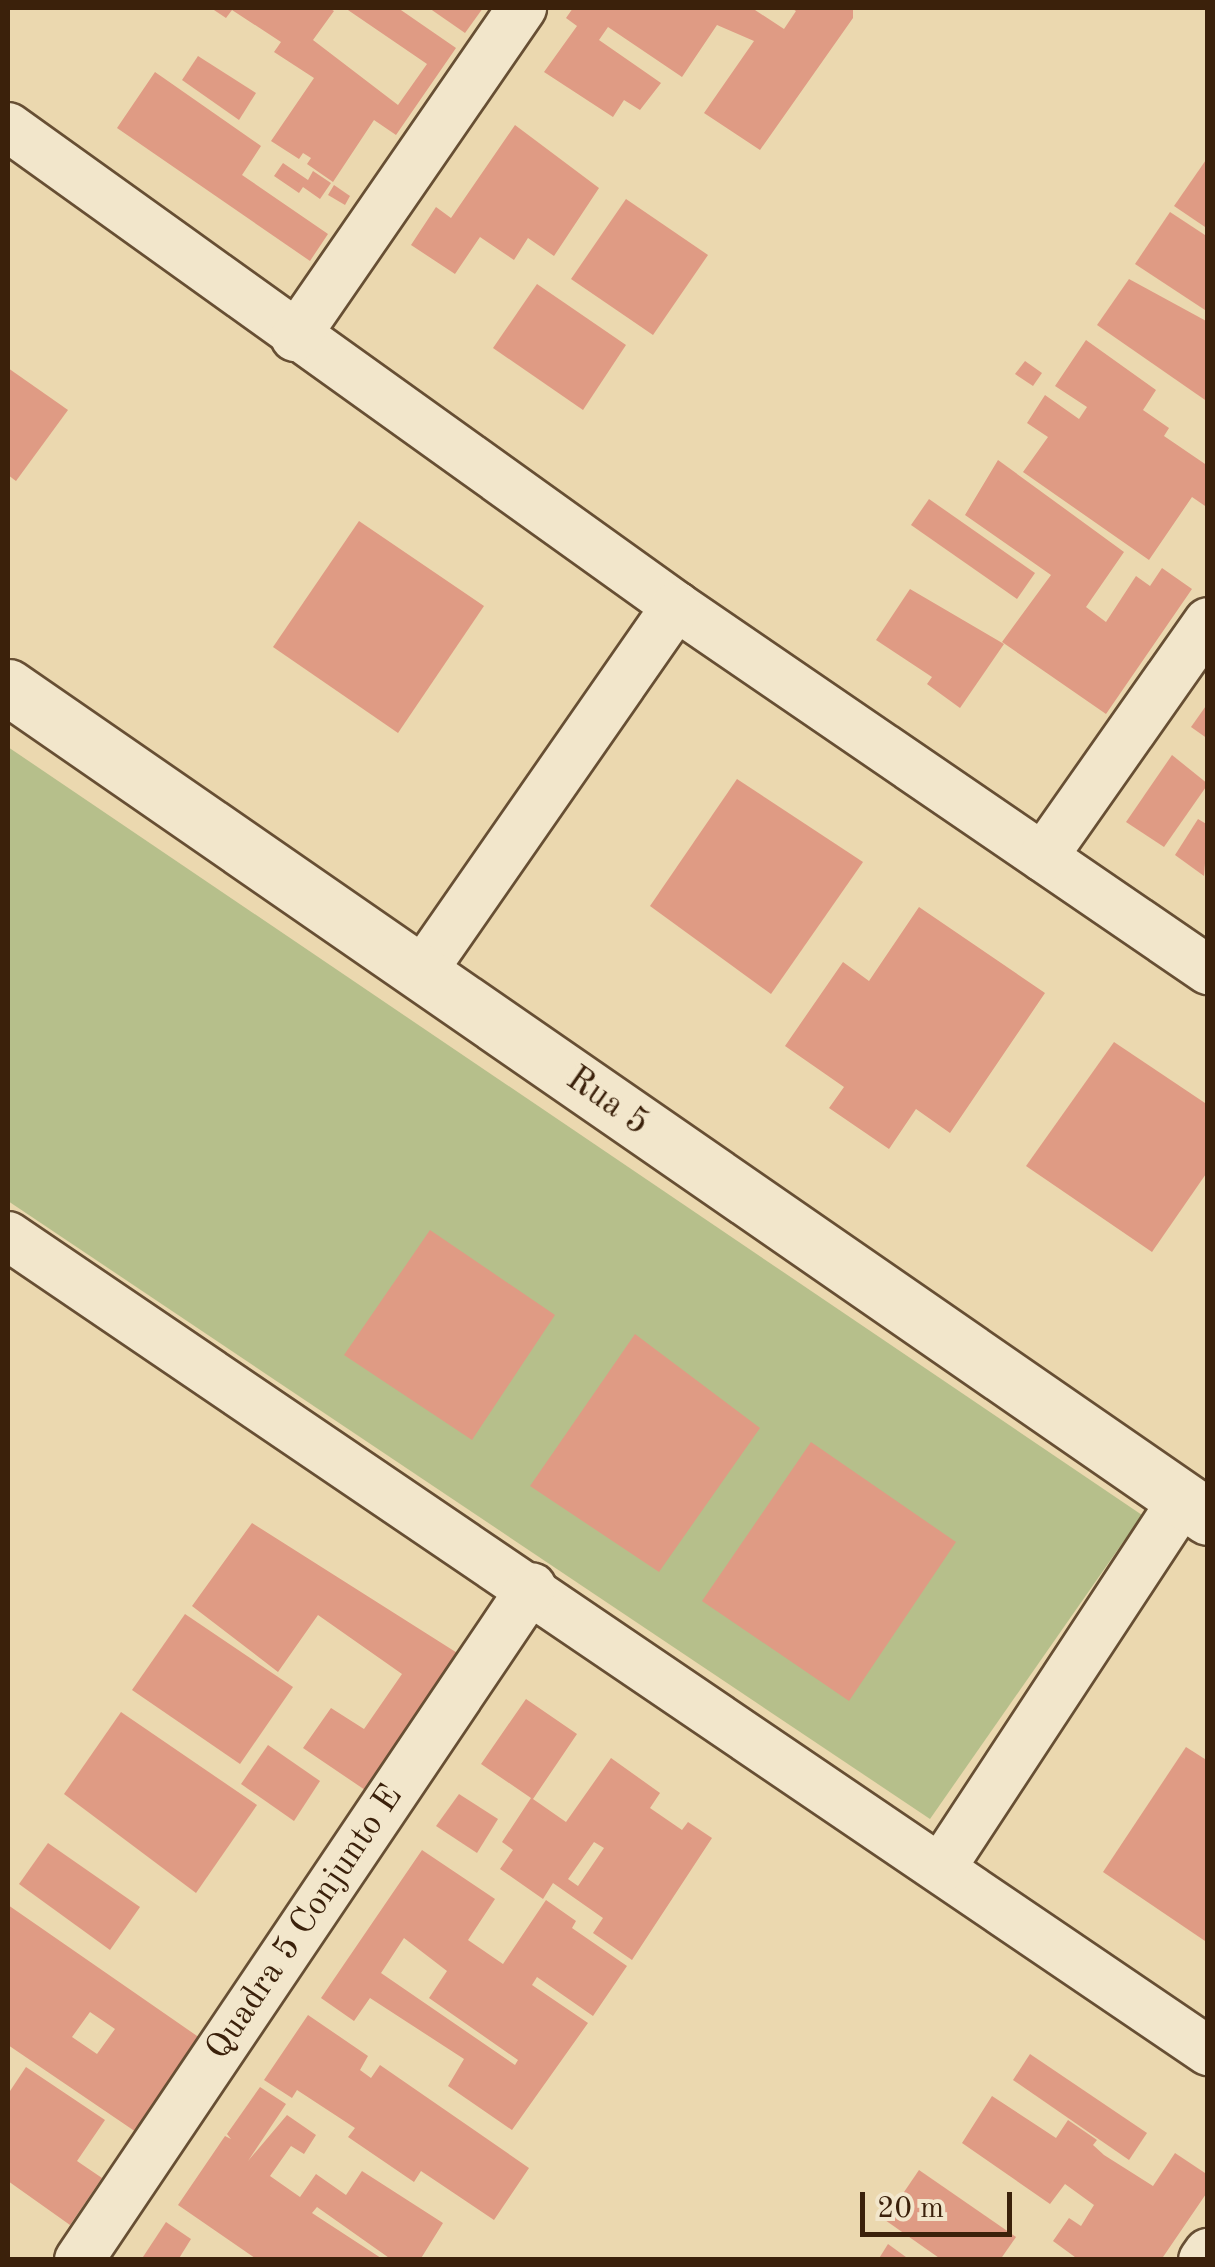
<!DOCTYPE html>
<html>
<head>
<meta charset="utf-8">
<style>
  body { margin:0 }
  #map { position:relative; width:1215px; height:2267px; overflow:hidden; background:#ebd8af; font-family:"Old Standard TT",serif }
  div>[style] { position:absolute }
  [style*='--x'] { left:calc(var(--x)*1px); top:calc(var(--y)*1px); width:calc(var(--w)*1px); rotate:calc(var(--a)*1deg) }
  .green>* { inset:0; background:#b6bf8b }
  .building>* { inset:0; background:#df9b84 }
  .roads { filter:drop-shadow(2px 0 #674f34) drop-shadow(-2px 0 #674f34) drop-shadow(0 2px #674f34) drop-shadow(0 -2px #674f34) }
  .minor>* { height:48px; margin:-24px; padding:0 24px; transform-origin:24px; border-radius:24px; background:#f2e6cb }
  .tertiary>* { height:55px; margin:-27.5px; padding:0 27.5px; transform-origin:27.5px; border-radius:27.5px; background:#f2e6cb }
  span { translate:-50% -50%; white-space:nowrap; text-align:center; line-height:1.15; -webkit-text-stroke:8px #f2e6cb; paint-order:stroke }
  .street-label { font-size:35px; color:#3b210b }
  .frame { position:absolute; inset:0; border:10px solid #3b210b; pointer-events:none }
  .scale { position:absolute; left:860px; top:2192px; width:152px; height:45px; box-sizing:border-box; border:5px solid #3b210b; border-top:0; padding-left:12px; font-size:30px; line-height:35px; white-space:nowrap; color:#3b210b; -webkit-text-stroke:8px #f2e6cb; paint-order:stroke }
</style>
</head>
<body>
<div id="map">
  <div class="green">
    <i style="clip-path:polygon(8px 747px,1142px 1515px,930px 1819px,8px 1201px)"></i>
  </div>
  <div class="building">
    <i style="clip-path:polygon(211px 8px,329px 8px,334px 11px,313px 40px,398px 105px,427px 64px,345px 8px,398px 8px,456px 48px,396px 135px,374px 120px,333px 182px,307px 164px,311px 158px,303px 153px,299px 159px,271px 141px,314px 78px,274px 52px,281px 42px,232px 10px,226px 18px)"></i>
    <i style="clip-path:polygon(429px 8px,483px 8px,465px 33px)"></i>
    <i style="clip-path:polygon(573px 8px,752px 8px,784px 29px,796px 11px,791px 8px,853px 8px,853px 18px,760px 150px,704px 113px,754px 41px,717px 25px,682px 77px,608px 27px,599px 40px,661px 83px,640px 110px,624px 100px,613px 117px,544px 72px,577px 26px,566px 18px)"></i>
    <i style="clip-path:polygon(198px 56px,256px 93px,239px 120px,182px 80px)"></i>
    <i style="clip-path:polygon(155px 72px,261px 146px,242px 175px,328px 234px,310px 261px,117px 128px)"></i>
    <i style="clip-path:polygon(515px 125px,599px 188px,554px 256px,528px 238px,514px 260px,480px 237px,455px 274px,411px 245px,436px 207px,451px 218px)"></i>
    <i style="clip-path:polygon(1208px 157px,1208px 229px,1174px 206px)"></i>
    <i style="clip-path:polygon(283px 163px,308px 180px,313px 171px,331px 183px,320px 199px,303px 187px,299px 193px,274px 176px)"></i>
    <i style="clip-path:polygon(334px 185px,350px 196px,345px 205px,328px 195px)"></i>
    <i style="clip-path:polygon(626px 199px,708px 255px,653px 335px,571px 279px)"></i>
    <i style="clip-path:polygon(1170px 212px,1208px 237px,1208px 312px,1135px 264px)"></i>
    <i style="clip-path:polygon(1129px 279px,1208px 322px,1208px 402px,1097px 325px)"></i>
    <i style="clip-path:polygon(537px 284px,626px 345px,583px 410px,493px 348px)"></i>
    <i style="clip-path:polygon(1086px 340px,1156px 390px,1143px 410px,1169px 428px,1164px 436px,1208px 466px,1208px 508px,1192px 497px,1149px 560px,1023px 472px,1048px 437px,1027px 423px,1045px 395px,1079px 419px,1087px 407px,1055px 386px)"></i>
    <i style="clip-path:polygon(1025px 361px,1042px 373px,1033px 386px,1015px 374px)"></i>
    <i style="clip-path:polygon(8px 368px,68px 410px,16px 481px,8px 475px)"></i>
    <i style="clip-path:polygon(998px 460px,1124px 552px,1086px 607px,1106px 622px,1136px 576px,1150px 586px,1162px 568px,1192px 589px,1106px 714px,1002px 642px,1051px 575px,965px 515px)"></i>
    <i style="clip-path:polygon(929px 499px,1035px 573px,1017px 599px,911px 525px)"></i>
    <i style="clip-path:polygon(359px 521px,484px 606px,398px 733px,273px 647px)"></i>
    <i style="clip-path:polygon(910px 589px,1004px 644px,960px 708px,927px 684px,932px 677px,876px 640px)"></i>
    <i style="clip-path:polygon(1208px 703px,1208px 739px,1191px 727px)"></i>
    <i style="clip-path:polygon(1172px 755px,1208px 784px,1164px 847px,1126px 822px)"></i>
    <i style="clip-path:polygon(737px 779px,863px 862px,771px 994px,650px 906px)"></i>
    <i style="clip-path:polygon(1198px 819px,1208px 825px,1204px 876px,1175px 855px)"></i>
    <i style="clip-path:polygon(919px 907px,1045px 993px,950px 1133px,916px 1109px,889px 1149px,829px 1108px,844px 1087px,785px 1046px,843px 962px,869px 981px)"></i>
    <i style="clip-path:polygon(1114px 1042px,1208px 1105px,1208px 1171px,1152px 1252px,1026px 1166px)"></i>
    <i style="clip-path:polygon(430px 1230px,555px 1315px,472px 1440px,344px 1355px)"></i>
    <i style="clip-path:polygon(635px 1334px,760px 1428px,659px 1572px,530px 1486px)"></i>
    <i style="clip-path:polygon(811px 1442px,956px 1542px,849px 1701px,702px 1601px)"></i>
    <i style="clip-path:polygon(252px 1523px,462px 1656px,368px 1792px,303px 1748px,331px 1708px,364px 1729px,402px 1674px,318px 1615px,278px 1672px,192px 1606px)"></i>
    <i style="clip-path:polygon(185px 1614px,293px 1687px,240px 1764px,132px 1690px)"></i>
    <i style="clip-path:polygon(evenodd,526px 1699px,577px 1734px,533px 1799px,566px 1822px,611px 1758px,660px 1793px,650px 1808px,682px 1830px,688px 1822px,712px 1838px,632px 1960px,593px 1933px,603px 1918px,553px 1883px,543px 1899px,500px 1869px,513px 1850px,502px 1842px,531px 1798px,481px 1764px,526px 1699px,594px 1842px,604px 1848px,578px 1886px,568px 1879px,594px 1842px)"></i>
    <i style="clip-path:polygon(121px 1712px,257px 1805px,196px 1893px,64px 1794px)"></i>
    <i style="clip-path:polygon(268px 1745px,320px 1781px,294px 1821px,241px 1784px)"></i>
    <i style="clip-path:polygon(1186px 1747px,1208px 1761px,1208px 1943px,1103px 1872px)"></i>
    <i style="clip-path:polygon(459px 1794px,498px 1819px,477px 1853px,436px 1826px)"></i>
    <i style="clip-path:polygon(48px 1843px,140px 1907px,110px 1950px,19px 1884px)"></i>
    <i style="clip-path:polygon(evenodd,422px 1850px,495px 1899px,468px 1940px,503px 1964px,546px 1900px,576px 1921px,572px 1928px,627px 1966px,593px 2016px,537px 1977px,532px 1985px,588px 2023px,512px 2130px,448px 2086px,464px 2059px,370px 1998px,354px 2021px,321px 1998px,422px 1850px,404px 1938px,447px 1971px,429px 1998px,518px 2060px,515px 2065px,381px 1973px,404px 1938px)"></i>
    <i style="clip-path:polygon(evenodd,8px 1905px,200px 2038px,136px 2132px,8px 2045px,8px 1905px,90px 2012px,115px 2029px,97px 2054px,72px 2037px,90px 2012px)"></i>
    <i style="clip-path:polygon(308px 2015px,368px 2056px,360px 2070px,371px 2078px,380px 2065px,529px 2168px,494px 2220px,421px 2171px,414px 2182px,348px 2137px,355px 2128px,297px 2090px,292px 2098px,264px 2080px)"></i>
    <i style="clip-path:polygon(1030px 2054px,1147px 2133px,1129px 2160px,1013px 2080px)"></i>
    <i style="clip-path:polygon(26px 2067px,105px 2120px,77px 2161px,102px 2178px,70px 2225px,8px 2181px,8px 2094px)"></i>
    <i style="clip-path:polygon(260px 2087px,286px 2104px,248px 2161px,287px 2115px,316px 2135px,304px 2154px,291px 2146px,270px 2176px,300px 2197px,316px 2174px,346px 2195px,362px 2171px,443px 2223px,420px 2260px,392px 2260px,317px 2207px,312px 2213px,384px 2260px,258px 2260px,178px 2205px,225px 2136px,231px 2139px,227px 2134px)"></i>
    <i style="clip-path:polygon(992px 2096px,1056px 2138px,1068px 2120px,1097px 2140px,1093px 2145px,1104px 2155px,1153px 2186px,1175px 2153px,1208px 2175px,1208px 2191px,1161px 2260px,1079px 2260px,1053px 2241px,1069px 2218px,1081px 2226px,1094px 2205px,1065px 2184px,1050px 2204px,962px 2143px)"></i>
    <i style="clip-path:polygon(919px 2170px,1016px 2237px,1000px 2260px,942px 2260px,885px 2220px)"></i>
    <i style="clip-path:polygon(166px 2222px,191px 2239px,178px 2260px,141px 2260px)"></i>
    <i style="clip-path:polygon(888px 2244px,910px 2260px,878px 2260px)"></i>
  </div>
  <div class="roads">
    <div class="minor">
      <i style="--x:8;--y:127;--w:822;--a:35.64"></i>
      <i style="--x:676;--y:606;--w:645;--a:34.38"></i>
      <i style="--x:295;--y:337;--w:400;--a:-55.4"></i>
      <i style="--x:1043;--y:857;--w:287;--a:-54.9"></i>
      <i style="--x:421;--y:973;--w:447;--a:-55.2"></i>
      <i style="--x:8;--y:1236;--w:1451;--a:34.18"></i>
      <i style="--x:941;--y:1868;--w:440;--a:-56.7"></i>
      <i style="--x:79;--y:2260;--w:811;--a:-56.06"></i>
      <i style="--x:1203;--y:2260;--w:9;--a:-54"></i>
    </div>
    <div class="tertiary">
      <i style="--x:8;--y:687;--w:1459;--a:34.67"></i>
    </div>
  </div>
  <div class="street-label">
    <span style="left:607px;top:1102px;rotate:35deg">Rua 5</span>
    <span style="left:305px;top:1923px;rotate:-56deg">Quadra 5 Conjunto E</span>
  </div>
  <div class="frame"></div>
  <div class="scale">20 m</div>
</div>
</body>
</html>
